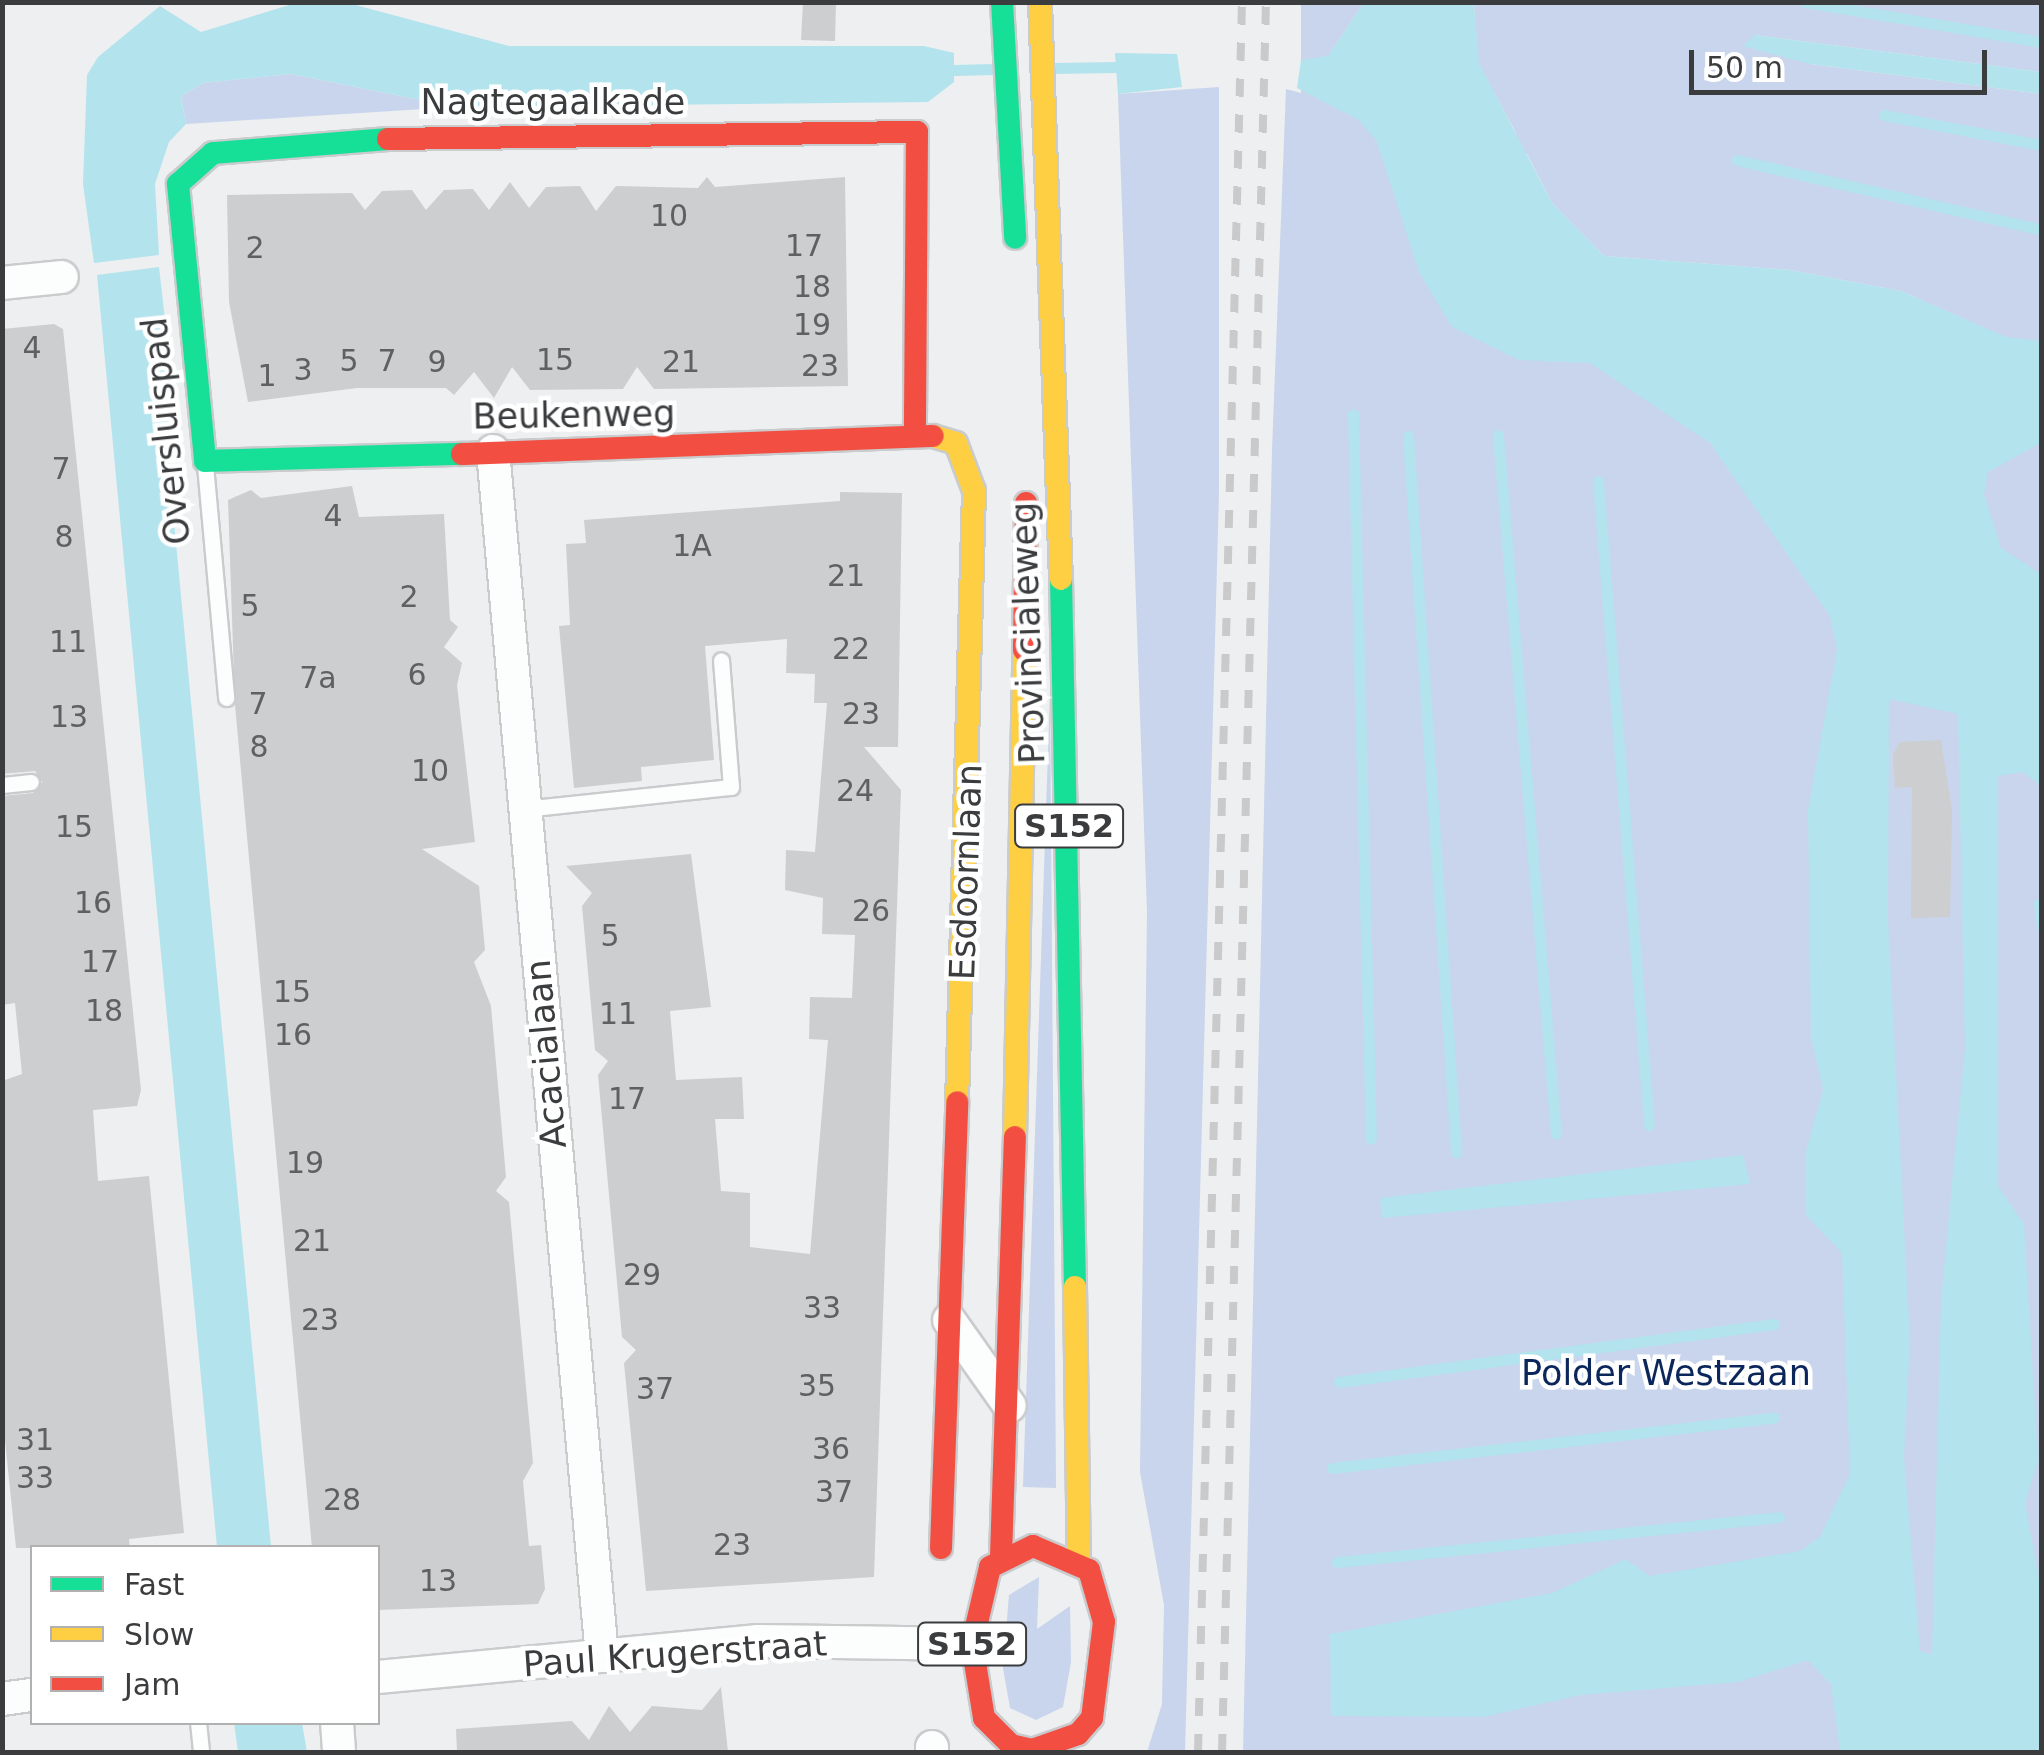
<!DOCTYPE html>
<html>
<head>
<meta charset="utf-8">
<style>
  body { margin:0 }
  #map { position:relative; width:2044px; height:1755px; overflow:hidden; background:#edeff1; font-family:"DejaVu Sans",sans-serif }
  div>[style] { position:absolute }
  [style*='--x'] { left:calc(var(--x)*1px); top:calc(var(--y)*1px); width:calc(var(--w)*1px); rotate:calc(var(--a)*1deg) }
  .green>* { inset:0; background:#c8d5ec }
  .water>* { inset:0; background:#b3e3ed }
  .stream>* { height:11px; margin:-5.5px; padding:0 5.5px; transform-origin:5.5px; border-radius:5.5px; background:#b3e3ed }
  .building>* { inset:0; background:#cdced0 }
  .roads { filter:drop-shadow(2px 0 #cacbcd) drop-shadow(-2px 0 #cacbcd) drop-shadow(0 2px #cacbcd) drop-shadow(0 -2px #cacbcd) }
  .lane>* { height:15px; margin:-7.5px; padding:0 7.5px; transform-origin:7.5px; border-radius:7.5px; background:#fcfdfd }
  .street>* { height:32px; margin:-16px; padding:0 16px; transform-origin:16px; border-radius:16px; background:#fcfdfd }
  .fast>* { height:22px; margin:-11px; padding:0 11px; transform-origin:11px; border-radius:11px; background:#16e098 }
  .slow>* { height:22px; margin:-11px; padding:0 11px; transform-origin:11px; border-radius:11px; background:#ffcf43 }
  .jam>* { height:22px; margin:-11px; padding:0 11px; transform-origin:11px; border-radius:11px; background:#f24e42 }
  .rail>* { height:8px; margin-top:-4px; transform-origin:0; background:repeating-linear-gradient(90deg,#cacacb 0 18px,transparent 0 36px) }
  span { translate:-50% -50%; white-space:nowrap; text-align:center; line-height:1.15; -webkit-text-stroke:9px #fff; paint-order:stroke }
  .number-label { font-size:30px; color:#606062 }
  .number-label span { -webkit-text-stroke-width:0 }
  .shield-label span { padding:2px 8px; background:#fff; border:2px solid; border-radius:8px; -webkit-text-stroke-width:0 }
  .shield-label { font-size:32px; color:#3b3c3e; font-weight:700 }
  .street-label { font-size:35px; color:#3b3c3e }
  .park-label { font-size:35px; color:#0a265b }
  .frame { position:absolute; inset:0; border:5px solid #3b3c3e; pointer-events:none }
  .legend { position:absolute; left:30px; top:1545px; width:350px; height:180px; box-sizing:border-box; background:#fff; border:2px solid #b1b1b2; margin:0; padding:12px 18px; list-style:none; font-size:30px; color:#3b3c3e }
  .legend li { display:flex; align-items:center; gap:20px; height:50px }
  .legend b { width:50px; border:2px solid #b1b1b2 }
  .scale { position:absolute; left:1689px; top:50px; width:298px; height:45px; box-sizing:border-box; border:5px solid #3b3c3e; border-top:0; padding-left:12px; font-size:30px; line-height:35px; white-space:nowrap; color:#3b3c3e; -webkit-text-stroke:8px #fff; paint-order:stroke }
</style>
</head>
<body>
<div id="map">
  <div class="green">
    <i style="clip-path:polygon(evenodd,1301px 3px,1364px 3px,1331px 52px,1473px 72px,1517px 135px,1478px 63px,1474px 3px,2041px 3px,2041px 72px,1755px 35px,1810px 64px,2041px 94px,2041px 1752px,1243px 1752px,1272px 450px,1286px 89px,1301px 93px,1301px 3px,1526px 152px,1552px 203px,1604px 256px,1790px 270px,1901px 291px,1991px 331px,1596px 257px,1535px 187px,1526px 152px)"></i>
    <i style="clip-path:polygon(291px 74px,455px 107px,186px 124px,181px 96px,203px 83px)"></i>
    <i style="clip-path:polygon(1219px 87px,1219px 492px,1185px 1752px,1147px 1752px,1162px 1704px,1164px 1605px,1140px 1472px,1147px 912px,1118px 94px)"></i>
    <i style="clip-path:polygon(1050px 693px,1056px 1488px,1023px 1487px)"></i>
    <i style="clip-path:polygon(1039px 1577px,1037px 1629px,1070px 1606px,1071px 1662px,1063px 1707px,1036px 1720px,1010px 1708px,1003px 1668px,1009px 1595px)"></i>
  </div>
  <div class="water">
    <i style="clip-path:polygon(348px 3px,509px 46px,924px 46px,954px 53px,954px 82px,928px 102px,455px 107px,291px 74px,203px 83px,181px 96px,186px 124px,169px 142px,155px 184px,159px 255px,94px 263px,83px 184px,87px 75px,98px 57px,160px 6px,201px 32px,296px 3px)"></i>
    <i style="clip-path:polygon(evenodd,1364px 3px,1474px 3px,1479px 63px,1552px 203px,1604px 256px,1790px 270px,1901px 291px,2006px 337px,2041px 341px,2041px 443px,1988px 472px,1984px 494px,2001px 548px,2042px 575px,2041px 786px,2023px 772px,1998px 776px,1998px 1186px,2024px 1224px,2038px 1461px,2025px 1503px,2041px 1591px,2041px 1752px,1840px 1752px,1831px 1684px,1808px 1660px,1738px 1682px,1581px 1695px,1483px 1717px,1331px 1716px,1330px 1634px,1552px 1593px,1626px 1559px,1649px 1576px,1800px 1551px,1820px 1537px,1850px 1474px,1842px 1253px,1805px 1214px,1805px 1155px,1823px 1090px,1811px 1037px,1808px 810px,1837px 650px,1830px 616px,1710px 443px,1590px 363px,1519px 360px,1452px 327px,1419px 272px,1377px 142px,1359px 120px,1297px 88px,1301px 60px,1328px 56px,1364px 3px,1889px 699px,1958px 714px,1965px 1048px,1941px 1300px,1932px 1655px,1920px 1651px,1904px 1457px,1910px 1341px,1888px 919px,1889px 699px)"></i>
    <i style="clip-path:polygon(1755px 35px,2041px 72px,2041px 94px,1810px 64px,1743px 46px)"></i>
    <i style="clip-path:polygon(1115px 53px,1177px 54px,1182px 87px,1118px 94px)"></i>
    <i style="clip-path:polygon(159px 267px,175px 408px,165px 427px,271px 1547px,217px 1547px,97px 275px)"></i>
    <i style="clip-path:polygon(1743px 1155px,1750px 1184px,1382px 1218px,1380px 1198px)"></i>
    <i style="clip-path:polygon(234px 1723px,302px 1723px,307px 1752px,238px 1752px)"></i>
  </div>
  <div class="stream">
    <i style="--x:1805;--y:2;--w:240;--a:9.6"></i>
    <i style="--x:1053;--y:68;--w:63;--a:-0.9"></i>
    <i style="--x:954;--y:70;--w:40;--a:-1.4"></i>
    <i style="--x:1884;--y:115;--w:161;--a:10.8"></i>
    <i style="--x:1737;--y:160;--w:313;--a:12.9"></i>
    <i style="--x:1353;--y:414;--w:725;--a:88.58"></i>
    <i style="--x:1498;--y:435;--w:701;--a:85.26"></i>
    <i style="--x:1408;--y:436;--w:718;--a:86.16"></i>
    <i style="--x:1598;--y:481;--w:646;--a:85.47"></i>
    <i style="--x:2039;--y:904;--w:22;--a:82"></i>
    <i style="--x:1339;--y:1382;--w:439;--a:-7.6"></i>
    <i style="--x:1332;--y:1468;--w:445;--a:-6.5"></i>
    <i style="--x:1337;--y:1562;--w:444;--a:-5.8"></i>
  </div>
  <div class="building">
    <i style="clip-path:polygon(803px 2px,836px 2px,835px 41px,801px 40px)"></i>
    <i style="clip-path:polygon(707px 177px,715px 187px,845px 177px,848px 386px,654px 389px,637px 367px,623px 389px,530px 390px,512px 367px,494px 398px,474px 372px,454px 395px,446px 388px,357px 388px,248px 402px,229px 302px,227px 195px,352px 193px,365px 210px,382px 191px,412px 190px,426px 210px,444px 190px,473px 189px,489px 210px,510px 182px,529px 208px,546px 187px,580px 186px,596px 211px,616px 186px,698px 188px)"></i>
    <i style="clip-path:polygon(54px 324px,63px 329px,141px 1090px,137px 1106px,93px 1110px,98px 1181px,149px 1176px,184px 1533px,129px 1539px,130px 1548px,16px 1548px,2px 1411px,2px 1081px,22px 1074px,15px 1003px,2px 1005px,2px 796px,33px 793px,42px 782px,35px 771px,2px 774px,2px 329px)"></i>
    <i style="clip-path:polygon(352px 486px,359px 517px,444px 514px,450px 620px,458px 627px,444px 647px,462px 663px,457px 685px,475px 842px,422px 849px,479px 886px,485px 950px,474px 962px,491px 1006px,506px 1177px,496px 1191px,509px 1202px,533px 1463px,523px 1481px,529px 1546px,541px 1545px,545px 1589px,538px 1604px,378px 1610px,378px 1548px,312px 1548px,235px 705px,228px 500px,251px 490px,261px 498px)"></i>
    <i style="clip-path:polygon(840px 492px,902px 493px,898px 747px,864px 747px,901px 790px,874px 1577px,646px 1591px,624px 1363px,636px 1350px,622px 1337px,598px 1075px,608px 1061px,595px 1050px,582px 906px,592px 893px,566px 866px,691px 854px,711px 1007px,670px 1011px,676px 1080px,742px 1077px,744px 1119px,715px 1119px,721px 1191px,750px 1193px,750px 1247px,810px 1254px,828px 1040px,809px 1039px,810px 997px,852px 998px,855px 935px,822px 934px,823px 898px,785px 890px,786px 850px,815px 852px,827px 703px,814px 703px,815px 674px,786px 673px,787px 639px,705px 646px,714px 760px,641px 767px,642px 781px,574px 788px,559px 626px,570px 625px,566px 544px,586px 543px,584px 520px,840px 501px)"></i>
    <i style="clip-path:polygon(1941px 740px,1952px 811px,1950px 917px,1911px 918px,1912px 787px,1895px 788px,1893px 755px,1900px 742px)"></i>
    <i style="clip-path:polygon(721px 1687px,728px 1752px,457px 1752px,456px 1729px,572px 1721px,589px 1740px,609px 1706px,630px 1732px,652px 1706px,702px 1710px)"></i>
  </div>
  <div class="roads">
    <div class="lane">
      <i style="--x:205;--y:465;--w:234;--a:84.8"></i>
      <i style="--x:2;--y:785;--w:29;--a:-6"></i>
      <i style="--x:524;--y:809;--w:208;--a:-6.1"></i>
      <i style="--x:731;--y:787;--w:127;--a:-94.5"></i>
      <i style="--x:198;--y:1722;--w:30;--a:84"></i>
    </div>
    <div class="street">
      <i style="--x:2;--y:283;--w:60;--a:-5.7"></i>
      <i style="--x:493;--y:451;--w:1210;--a:84.83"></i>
      <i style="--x:949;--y:1320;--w:105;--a:54.7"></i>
      <i style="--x:378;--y:1677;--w:382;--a:-5.4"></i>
      <i style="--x:758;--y:1641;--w:214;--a:0.8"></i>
      <i style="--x:2;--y:1699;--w:30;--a:-8"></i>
      <i style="--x:337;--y:1722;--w:30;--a:86"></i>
      <i style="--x:932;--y:1752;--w:5;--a:-90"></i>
    </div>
    <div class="fast">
      <i style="--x:1002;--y:2;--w:236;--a:86.8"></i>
      <i style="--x:388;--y:139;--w:176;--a:175.4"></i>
      <i style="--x:213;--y:153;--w:47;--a:138.5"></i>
      <i style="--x:178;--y:184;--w:278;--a:84.4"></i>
      <i style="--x:205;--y:461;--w:257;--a:-1.6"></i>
      <i style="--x:1061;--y:579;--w:708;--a:88.87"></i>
    </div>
    <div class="slow">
      <i style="--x:1040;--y:2;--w:577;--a:87.92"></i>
      <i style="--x:933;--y:436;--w:24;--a:17"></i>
      <i style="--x:956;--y:443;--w:51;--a:69.4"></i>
      <i style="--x:974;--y:491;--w:611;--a:91.59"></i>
      <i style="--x:1015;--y:1137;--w:487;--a:-88.9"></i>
      <i style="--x:1075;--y:1287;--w:274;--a:89.2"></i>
    </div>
    <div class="jam">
      <i style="--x:388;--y:139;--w:529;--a:-0.76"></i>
      <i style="--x:917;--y:132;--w:299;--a:90.4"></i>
      <i style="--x:462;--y:454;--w:471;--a:-2.2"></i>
      <i style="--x:1024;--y:650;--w:147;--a:-89.2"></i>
      <i style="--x:1033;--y:1546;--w:61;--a:23.2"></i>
      <i style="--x:1089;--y:1570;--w:54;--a:73.9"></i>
      <i style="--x:1104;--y:1622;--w:97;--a:97.1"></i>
      <i style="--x:1092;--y:1718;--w:21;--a:131"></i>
      <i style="--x:1078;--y:1734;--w:49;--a:160.8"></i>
      <i style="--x:1032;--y:1750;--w:22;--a:-167"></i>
      <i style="--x:1011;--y:1745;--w:38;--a:-135"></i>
      <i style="--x:984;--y:1718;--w:75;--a:-99.2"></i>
      <i style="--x:972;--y:1644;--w:79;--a:-76.8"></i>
      <i style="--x:990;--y:1567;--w:48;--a:-26"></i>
      <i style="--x:941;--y:1548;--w:446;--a:-87.9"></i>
      <i style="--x:1001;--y:1556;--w:419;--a:-88.1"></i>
    </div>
  </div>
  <div class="rail">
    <i style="--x:1198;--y:1752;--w:1751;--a:-88.56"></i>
    <i style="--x:1222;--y:1752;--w:1751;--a:-88.56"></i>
  </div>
  <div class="number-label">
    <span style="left:669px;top:216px">10</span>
    <span style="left:804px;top:246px">17</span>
    <span style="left:255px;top:248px">2</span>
    <span style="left:812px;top:287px">18</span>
    <span style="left:812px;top:325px">19</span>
    <span style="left:32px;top:348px">4</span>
    <span style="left:555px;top:360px">15</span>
    <span style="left:349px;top:361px">5</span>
    <span style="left:387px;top:361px">7</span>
    <span style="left:437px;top:362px">9</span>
    <span style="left:681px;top:362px">21</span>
    <span style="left:820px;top:366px">23</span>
    <span style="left:303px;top:370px">3</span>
    <span style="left:267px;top:376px">1</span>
    <span style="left:61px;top:469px">7</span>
    <span style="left:333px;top:516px">4</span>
    <span style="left:64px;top:537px">8</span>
    <span style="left:692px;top:546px">1A</span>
    <span style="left:846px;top:576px">21</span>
    <span style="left:409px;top:597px">2</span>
    <span style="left:250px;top:606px">5</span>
    <span style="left:68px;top:642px">11</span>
    <span style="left:851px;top:649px">22</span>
    <span style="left:417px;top:675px">6</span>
    <span style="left:318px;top:678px">7a</span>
    <span style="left:258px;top:704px">7</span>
    <span style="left:861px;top:714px">23</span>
    <span style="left:69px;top:717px">13</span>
    <span style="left:259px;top:747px">8</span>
    <span style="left:430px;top:771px">10</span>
    <span style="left:855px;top:791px">24</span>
    <span style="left:74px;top:827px">15</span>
    <span style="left:93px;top:903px">16</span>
    <span style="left:871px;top:911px">26</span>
    <span style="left:610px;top:936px">5</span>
    <span style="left:100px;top:962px">17</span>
    <span style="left:292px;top:992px">15</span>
    <span style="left:104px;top:1011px">18</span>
    <span style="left:618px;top:1014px">11</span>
    <span style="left:293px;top:1035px">16</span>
    <span style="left:627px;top:1099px">17</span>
    <span style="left:305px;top:1163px">19</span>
    <span style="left:312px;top:1241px">21</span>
    <span style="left:642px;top:1275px">29</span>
    <span style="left:822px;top:1308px">33</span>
    <span style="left:320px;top:1320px">23</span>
    <span style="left:817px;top:1386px">35</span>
    <span style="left:655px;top:1389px">37</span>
    <span style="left:35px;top:1440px">31</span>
    <span style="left:831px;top:1449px">36</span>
    <span style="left:35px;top:1478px">33</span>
    <span style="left:834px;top:1492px">37</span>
    <span style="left:342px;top:1500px">28</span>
    <span style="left:732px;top:1545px">23</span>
    <span style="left:438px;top:1581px">13</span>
  </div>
  <div class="shield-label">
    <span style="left:1069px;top:826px">S152</span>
    <span style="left:972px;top:1644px">S152</span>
  </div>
  <div class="street-label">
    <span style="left:553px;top:102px">Nagtegaalkade</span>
    <span style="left:574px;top:415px;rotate:-1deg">Beukenweg</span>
    <span style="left:166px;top:431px;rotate:-96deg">Oversluispad</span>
    <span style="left:1028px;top:633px;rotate:-92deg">Provincialeweg</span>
    <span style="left:966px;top:872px;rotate:-88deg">Esdoornlaan</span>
    <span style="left:546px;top:1054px;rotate:-95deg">Acacialaan</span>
    <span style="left:675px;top:1654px;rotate:-4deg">Paul Krugerstraat</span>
  </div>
  <div class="park-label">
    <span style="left:1666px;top:1373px">Polder Westzaan</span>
  </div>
  <div class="frame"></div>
  <ul class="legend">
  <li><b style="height:12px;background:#16e098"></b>Fast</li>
  <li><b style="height:12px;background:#ffcf43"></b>Slow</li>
  <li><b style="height:12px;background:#f24e42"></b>Jam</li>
  </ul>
  <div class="scale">50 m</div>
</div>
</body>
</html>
